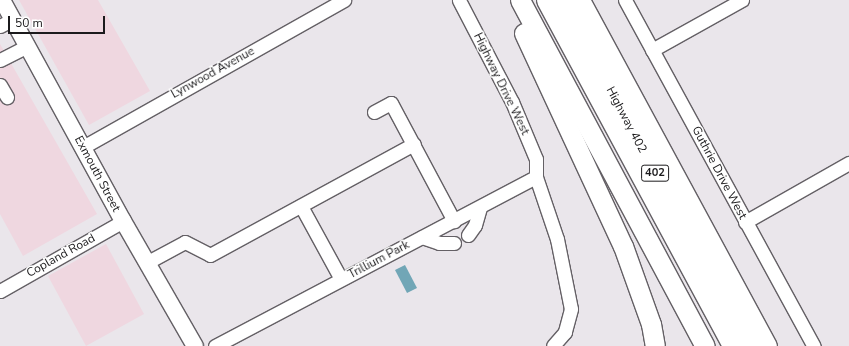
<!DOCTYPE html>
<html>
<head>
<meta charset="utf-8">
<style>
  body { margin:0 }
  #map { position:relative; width:849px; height:346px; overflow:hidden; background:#eae6eb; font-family:"Nunito Sans",sans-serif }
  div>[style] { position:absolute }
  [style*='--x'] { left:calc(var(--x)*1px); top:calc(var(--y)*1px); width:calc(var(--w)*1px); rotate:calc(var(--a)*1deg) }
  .commercial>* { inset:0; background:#efd7e0 }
  .water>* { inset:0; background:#71a6b6 }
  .roads { filter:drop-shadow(1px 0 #646065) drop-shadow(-1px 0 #646065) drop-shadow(0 1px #646065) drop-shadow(0 -1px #646065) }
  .minor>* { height:13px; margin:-6.5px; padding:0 6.5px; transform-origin:6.5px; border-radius:6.5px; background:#fff }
  .major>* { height:16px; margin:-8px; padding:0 8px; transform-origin:8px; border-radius:8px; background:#fff }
  .highway>* { height:19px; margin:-9.5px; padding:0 9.5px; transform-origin:9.5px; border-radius:9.5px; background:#fff }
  span { translate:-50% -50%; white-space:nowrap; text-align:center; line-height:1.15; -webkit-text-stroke:3px #fff; paint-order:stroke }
  .shield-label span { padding:1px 3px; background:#fff; border:1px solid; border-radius:3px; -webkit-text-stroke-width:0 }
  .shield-label { font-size:11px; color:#1b1a1c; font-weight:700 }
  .street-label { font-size:12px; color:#1b1a1c }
  .scale { position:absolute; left:8px; top:16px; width:97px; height:18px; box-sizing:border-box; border:2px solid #1b1a1c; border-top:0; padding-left:5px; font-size:12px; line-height:14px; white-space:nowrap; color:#1b1a1c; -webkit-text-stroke:3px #fff; paint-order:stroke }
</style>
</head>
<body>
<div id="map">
  <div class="commercial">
    <i style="clip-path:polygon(19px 0,98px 0,150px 91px,89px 125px)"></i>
    <i style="clip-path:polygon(0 44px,97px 214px,23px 256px,0 214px)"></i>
    <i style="clip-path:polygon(106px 244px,144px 314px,86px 346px,48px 276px)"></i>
  </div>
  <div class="water">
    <i style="clip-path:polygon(405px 265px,417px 288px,407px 293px,395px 270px)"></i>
  </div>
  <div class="roads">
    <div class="minor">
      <i style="--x:625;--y:0;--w:394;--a:61.4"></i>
      <i style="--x:0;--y:26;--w:15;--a:-28"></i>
      <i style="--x:652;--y:50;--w:103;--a:-29.1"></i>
      <i style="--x:0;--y:60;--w:30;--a:-27"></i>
      <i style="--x:0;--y:85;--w:14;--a:60"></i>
      <i style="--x:374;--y:112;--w:19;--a:-28"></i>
      <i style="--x:391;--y:103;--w:134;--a:61.9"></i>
      <i style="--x:83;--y:147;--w:300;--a:-29.4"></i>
      <i style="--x:536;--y:177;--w:65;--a:71.3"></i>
      <i style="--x:557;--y:239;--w:71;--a:78.7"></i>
      <i style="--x:571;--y:309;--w:24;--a:105"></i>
      <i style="--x:565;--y:332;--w:18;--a:131"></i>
      <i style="--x:301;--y:206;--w:83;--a:61.3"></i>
      <i style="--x:745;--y:222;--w:120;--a:-29.6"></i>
      <i style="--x:468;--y:235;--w:12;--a:-55"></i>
      <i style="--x:475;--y:225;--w:18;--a:-74"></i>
      <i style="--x:422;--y:237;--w:18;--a:19"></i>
      <i style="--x:439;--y:243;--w:15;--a:0"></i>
      <i style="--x:146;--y:263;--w:44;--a:-28.3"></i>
      <i style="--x:185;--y:242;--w:28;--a:27"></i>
      <i style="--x:210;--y:255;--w:232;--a:-28.6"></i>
      <i style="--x:0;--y:291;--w:142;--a:-29.6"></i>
      <i style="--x:215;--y:346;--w:363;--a:-27.8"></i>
      <i style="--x:536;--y:177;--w:18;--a:-90"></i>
      <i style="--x:536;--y:159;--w:62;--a:-112.8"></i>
      <i style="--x:512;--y:102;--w:115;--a:-117.5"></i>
    </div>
    <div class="major">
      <i style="--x:2;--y:0;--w:252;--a:61.3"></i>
      <i style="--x:123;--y:221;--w:144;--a:60.1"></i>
    </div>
    <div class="highway">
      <i style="--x:520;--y:0;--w:392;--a:61.9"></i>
      <i style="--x:546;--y:0;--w:393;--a:61.7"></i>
      <i style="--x:562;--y:0;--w:393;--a:61.7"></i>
      <i style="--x:580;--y:0;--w:393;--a:61.6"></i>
      <i style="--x:524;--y:33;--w:235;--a:65.1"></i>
      <i style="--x:623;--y:246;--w:83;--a:70.3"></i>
      <i style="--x:651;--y:324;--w:22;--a:80"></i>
    </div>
  </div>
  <div class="shield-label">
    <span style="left:655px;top:173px">402</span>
  </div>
  <div class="street-label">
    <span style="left:213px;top:73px;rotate:-29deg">Lynwood Avenue</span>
    <span style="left:501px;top:84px;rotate:64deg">Highway Drive West</span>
    <span style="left:626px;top:120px;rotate:62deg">Highway 402</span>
    <span style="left:719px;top:173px;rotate:62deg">Guthrie Drive West</span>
    <span style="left:97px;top:174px;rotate:62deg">Exmouth Street</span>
    <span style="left:61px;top:256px;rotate:-29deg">Copland Road</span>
    <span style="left:379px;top:260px;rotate:-28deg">Trillium Park</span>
  </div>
  <div class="scale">50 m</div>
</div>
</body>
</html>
